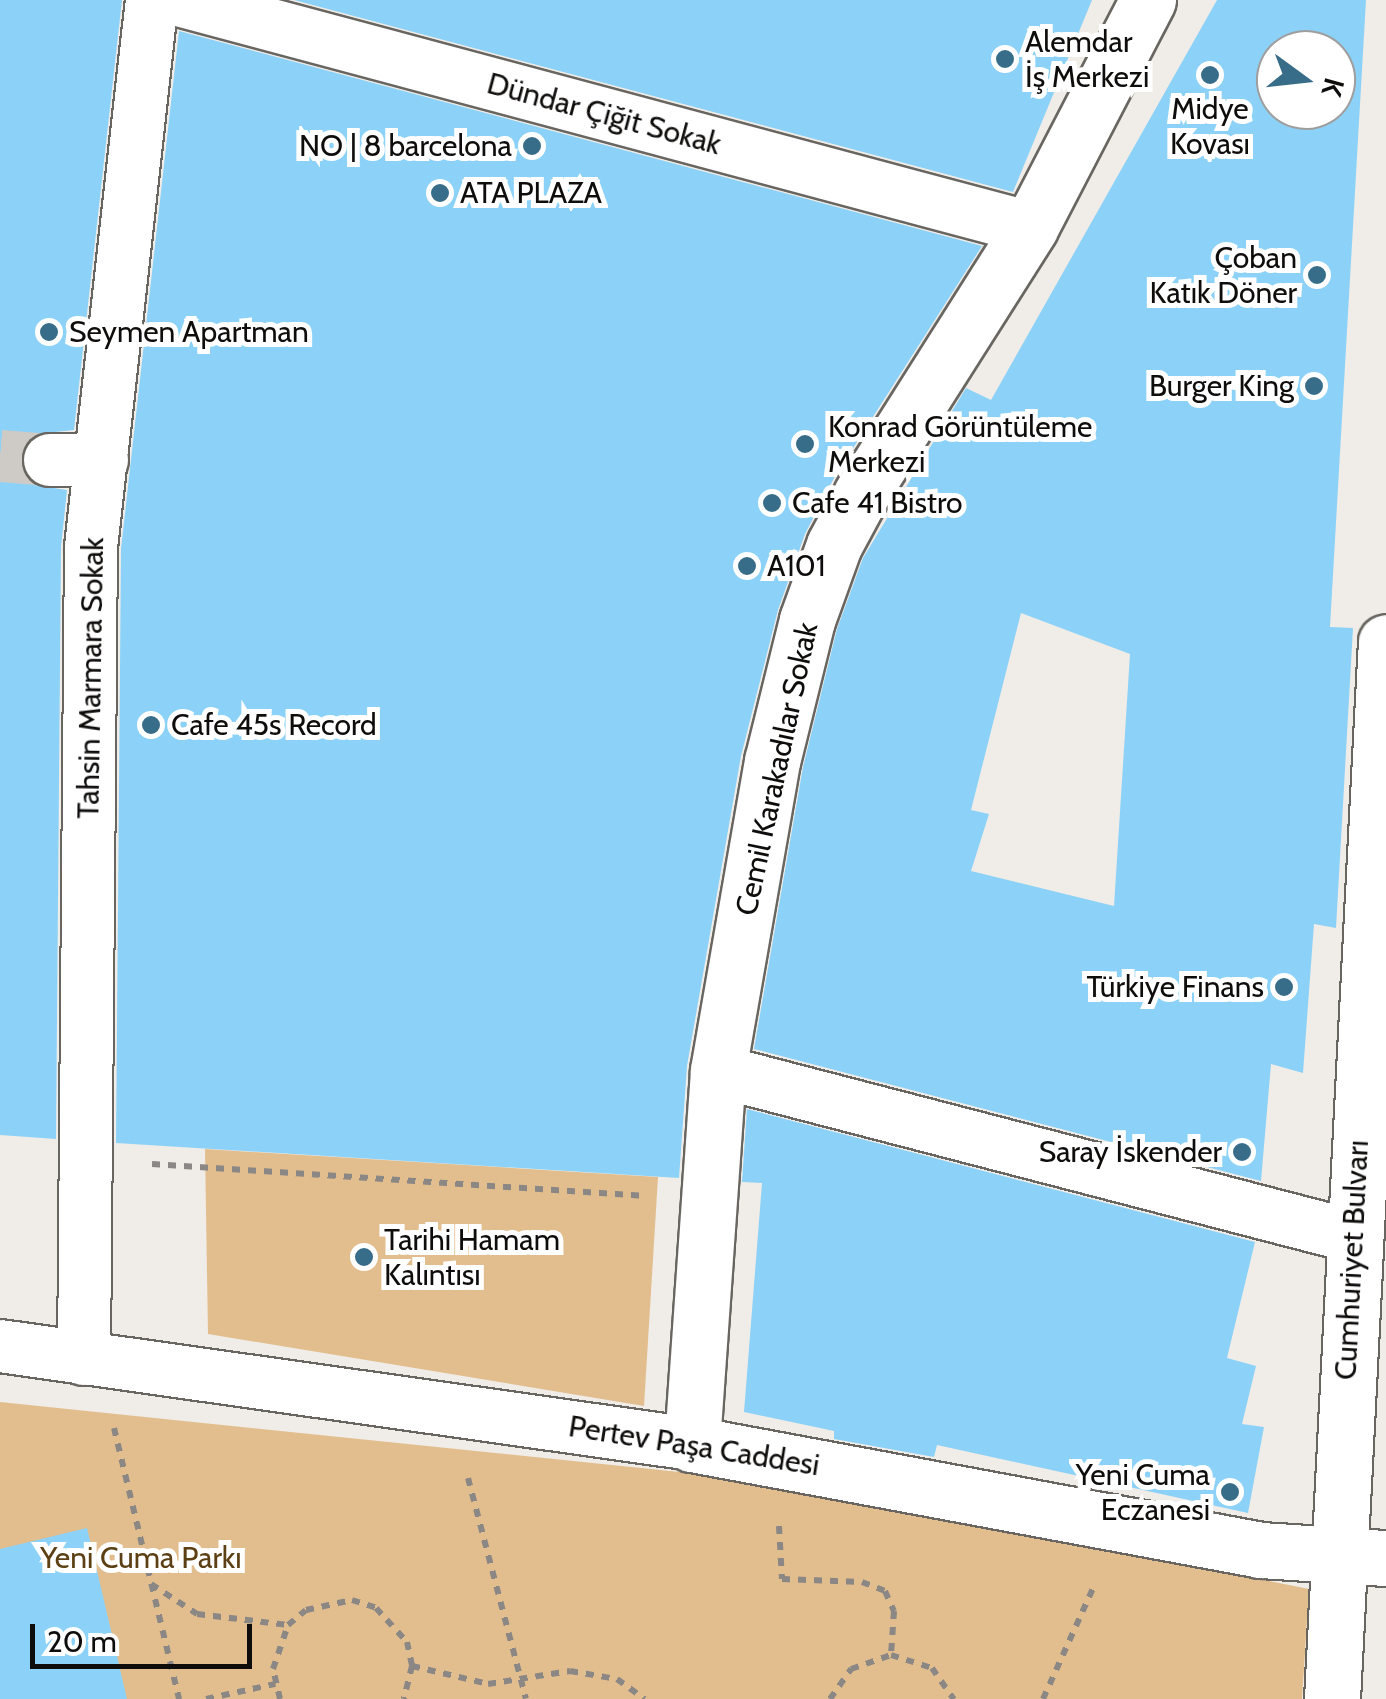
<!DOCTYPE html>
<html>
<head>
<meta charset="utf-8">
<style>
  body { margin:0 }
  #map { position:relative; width:1386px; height:1699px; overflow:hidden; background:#f0ece7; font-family:Cabin,sans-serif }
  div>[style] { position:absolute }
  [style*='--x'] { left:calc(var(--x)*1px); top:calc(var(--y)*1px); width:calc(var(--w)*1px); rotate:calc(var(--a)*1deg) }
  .green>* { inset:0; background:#e2be8e }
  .building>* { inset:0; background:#8cd2f8 }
  .pedestrian-tunnel>* { height:52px; margin-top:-26px; transform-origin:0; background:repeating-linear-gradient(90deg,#cecbc6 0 52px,transparent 0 78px) }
  .path>* { height:6px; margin-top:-3px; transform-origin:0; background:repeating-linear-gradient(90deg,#8a8784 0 8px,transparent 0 16px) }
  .roads { filter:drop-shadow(2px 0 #696661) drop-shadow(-2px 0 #696661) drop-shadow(0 2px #696661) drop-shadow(0 -2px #696661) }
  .pedestrian>* { height:52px; margin:-26px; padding:0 26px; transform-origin:26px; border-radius:26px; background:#fff }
  .minor>* { height:55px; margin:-27.5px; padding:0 27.5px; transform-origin:27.5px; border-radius:27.5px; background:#fff }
  .primary>* { height:55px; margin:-27.5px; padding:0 27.5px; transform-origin:27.5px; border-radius:27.5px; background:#fff }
  .dots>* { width:28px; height:28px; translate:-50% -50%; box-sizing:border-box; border:5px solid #fff; border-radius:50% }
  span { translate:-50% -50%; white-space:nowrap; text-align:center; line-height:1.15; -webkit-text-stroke:10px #fff; paint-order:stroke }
  .poi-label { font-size:30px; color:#0f0d0c }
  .left { translate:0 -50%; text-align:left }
  .right { translate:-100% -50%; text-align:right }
  .street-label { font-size:30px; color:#0f0d0c }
  .park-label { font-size:30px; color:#5c4014 }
  .north { position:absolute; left:1256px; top:30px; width:100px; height:100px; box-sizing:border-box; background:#fff; border:2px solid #9f9e9e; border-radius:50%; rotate:105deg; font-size:28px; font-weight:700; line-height:40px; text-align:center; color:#0f0d0c }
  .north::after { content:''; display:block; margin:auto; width:35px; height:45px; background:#386d89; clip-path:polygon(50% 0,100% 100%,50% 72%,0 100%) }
  .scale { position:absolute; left:30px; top:1624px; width:222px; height:45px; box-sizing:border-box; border:5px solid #0f0d0c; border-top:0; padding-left:12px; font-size:30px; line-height:35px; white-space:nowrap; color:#0f0d0c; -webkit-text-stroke:8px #fff; paint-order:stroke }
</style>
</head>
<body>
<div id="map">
  <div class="green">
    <i style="clip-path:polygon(205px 1149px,658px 1177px,644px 1406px,208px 1334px)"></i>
    <i style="clip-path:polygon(0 1402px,776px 1482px,1309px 1589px,1302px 1699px,0 1699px)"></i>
  </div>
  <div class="building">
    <i style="clip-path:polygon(0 0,122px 0,74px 430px,36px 434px,20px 459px,34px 485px,67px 490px,61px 547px,56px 1139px,0 1135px)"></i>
    <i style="clip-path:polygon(294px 0,1092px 0,1013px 192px)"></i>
    <i style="clip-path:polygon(evenodd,1217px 0,1366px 0,1330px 627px,1353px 628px,1336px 928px,1314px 924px,1303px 1073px,1271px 1064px,1261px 1181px,754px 1049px,803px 767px,837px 629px,863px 558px,966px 388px,991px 400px,1217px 0,1276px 50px,1336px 50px,1336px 110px,1276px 110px,1276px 50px,1217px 0,1021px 613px,1130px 654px,1114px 906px,971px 871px,989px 814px,971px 810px,1021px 613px)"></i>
    <i style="clip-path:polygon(179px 31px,982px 246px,834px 478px,805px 534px,778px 610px,741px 756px,687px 1066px,679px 1178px,116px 1143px,121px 549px)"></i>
    <i style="clip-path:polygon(747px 1109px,1255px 1242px,1227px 1358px,1256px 1366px,1242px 1424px,1264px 1427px,1248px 1513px,937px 1445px,934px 1457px,834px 1439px,834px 1431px,744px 1412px,762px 1183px,742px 1182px)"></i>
    <i style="clip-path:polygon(87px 1528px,127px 1699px,0 1699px,0 1549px)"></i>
  </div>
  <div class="pedestrian-tunnel">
    <i style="--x:0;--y:456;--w:50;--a:4.6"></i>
  </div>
  <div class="path">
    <i style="--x:152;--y:1164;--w:492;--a:3.7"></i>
    <i style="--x:114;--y:1428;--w:279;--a:76.5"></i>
    <i style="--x:468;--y:1478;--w:228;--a:75.3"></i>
    <i style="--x:779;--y:1526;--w:53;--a:86.8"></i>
    <i style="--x:782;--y:1579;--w:80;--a:2.1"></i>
    <i style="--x:862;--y:1582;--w:25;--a:21"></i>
    <i style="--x:885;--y:1591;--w:22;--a:66"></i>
    <i style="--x:894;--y:1611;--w:44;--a:93.9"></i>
    <i style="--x:151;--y:1584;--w:55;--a:33.1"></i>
    <i style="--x:197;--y:1614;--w:92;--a:6.9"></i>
    <i style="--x:412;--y:1666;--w:78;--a:13.3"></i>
    <i style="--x:488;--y:1684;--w:83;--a:-9"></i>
    <i style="--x:570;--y:1671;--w:48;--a:9.7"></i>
    <i style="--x:617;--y:1679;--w:34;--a:36"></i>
    <i style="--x:206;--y:1699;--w:71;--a:-12.3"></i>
    <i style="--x:280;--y:1699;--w:31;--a:-103"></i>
    <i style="--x:273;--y:1669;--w:46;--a:-71.2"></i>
    <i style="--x:288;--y:1625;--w:23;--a:-40"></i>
    <i style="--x:306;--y:1610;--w:47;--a:-12.3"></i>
    <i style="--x:352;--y:1600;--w:25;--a:18"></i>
    <i style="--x:376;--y:1608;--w:46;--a:47.6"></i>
    <i style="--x:407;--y:1642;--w:25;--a:78"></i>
    <i style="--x:412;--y:1666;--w:34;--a:104"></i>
    <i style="--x:830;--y:1699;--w:37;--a:-55"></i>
    <i style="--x:851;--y:1669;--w:42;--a:-19.3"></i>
    <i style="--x:891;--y:1655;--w:43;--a:17.6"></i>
    <i style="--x:932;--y:1668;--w:38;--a:55"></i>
    <i style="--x:1043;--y:1699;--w:124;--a:-65.7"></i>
  </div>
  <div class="roads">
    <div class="pedestrian">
      <i style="--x:178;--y:0;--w:882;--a:14.98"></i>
      <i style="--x:50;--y:460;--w:52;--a:0"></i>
      <i style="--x:718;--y:1071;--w:655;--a:14.59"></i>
      <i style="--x:0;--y:1346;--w:699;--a:8.06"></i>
      <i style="--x:84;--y:1359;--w:812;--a:-89.51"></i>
      <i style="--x:91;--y:547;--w:550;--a:-83.64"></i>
    </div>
    <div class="minor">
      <i style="--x:1148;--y:0;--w:257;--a:117.4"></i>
      <i style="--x:1030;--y:228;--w:314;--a:122.4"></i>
      <i style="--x:862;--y:493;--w:59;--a:118.3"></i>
      <i style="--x:834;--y:545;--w:80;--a:109.8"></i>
      <i style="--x:807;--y:620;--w:145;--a:103.9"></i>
      <i style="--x:772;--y:761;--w:315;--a:99.9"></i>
      <i style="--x:718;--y:1071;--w:374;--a:94"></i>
      <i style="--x:692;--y:1444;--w:579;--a:10.55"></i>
      <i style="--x:1261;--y:1550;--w:125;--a:3.7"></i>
    </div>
    <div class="primary">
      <i style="--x:1332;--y:1699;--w:1058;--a:-87.08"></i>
    </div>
  </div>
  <div class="dots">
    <i style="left:1005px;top:59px;background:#386d89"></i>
    <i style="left:1210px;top:75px;background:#386d89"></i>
    <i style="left:532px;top:146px;background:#386d89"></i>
    <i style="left:440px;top:193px;background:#386d89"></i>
    <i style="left:1317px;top:275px;background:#386d89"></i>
    <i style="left:49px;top:332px;background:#386d89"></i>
    <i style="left:1314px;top:386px;background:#386d89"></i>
    <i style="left:805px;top:444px;background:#386d89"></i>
    <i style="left:772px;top:503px;background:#386d89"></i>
    <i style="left:747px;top:566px;background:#386d89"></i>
    <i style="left:151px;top:725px;background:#386d89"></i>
    <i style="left:1284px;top:987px;background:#386d89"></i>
    <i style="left:1242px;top:1152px;background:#386d89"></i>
    <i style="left:364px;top:1257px;background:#386d89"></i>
    <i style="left:1230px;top:1492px;background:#386d89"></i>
  </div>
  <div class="poi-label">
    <span class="left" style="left:1025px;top:59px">Alemdar<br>İş Merkezi</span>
    <span style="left:1210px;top:126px">Midye<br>Kovası</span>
    <span class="right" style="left:512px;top:146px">NO | 8 barcelona</span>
    <span class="left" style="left:460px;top:193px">ATA PLAZA</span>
    <span class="right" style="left:1297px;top:275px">Çoban<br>Katık Döner</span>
    <span class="left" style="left:69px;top:332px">Seymen Apartman</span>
    <span class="right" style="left:1294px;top:386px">Burger King</span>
    <span class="left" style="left:828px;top:444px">Konrad Görüntüleme<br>Merkezi</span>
    <span class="left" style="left:792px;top:503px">Cafe 41 Bistro</span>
    <span class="left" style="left:767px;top:566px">A101</span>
    <span class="left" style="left:171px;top:725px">Cafe 45s Record</span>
    <span class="right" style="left:1264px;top:987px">Türkiye Finans</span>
    <span class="right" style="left:1222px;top:1152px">Saray İskender</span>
    <span class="left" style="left:384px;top:1257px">Tarihi Hamam<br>Kalıntısı</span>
    <span class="right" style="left:1210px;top:1492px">Yeni Cuma<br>Eczanesi</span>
  </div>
  <div class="street-label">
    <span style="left:604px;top:114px;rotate:15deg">Dündar Çiğit Sokak</span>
    <span style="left:91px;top:678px;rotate:-89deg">Tahsin Marmara Sokak</span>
    <span style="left:777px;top:769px;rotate:-78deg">Cemil Karakadılar Sokak</span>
    <span style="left:1352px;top:1260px;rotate:-87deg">Cumhuriyet Bulvarı</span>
    <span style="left:694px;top:1446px;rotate:9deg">Pertev Paşa Caddesi</span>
  </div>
  <div class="park-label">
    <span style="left:141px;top:1558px">Yeni Cuma Parkı</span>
  </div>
  <div class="north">K</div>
  <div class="scale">20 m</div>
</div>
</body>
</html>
